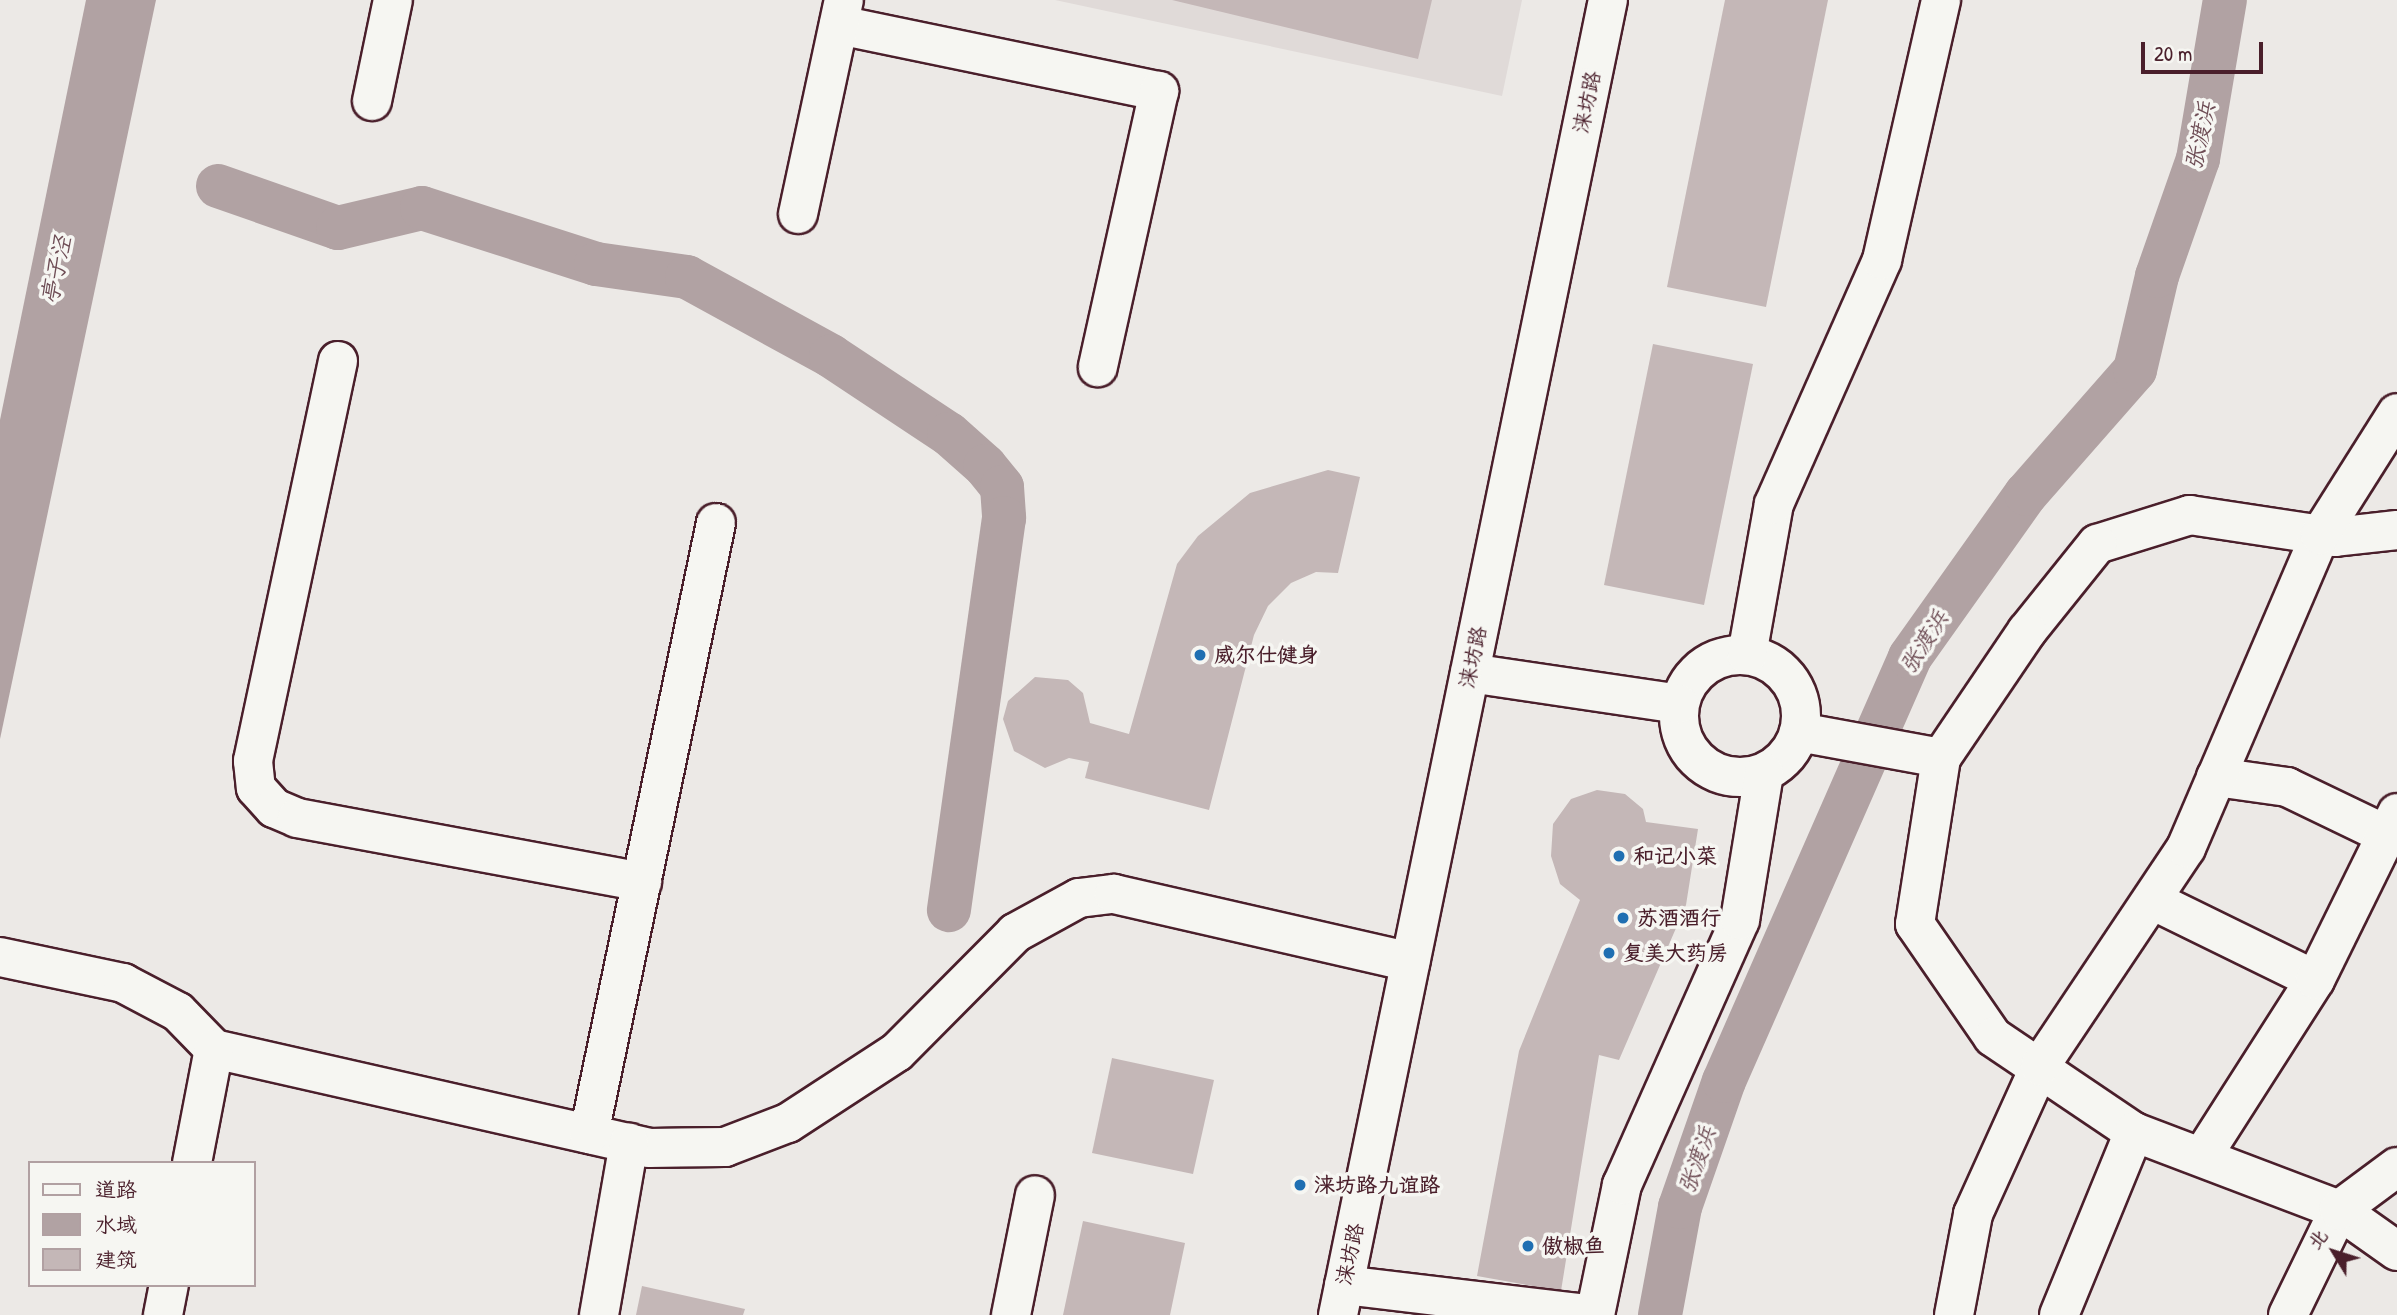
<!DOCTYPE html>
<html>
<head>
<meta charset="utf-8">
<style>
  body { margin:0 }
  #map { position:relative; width:2397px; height:1315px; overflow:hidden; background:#ece9e6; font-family:"Patrick Hand","LXGW WenKai TC",sans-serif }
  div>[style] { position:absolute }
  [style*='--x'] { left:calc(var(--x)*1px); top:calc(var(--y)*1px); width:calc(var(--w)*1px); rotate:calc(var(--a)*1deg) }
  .built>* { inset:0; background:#e0dad8 }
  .water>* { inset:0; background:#b1a2a3 }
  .canal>* { height:44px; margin:-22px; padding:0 22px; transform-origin:22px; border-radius:22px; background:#b1a2a3 }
  .building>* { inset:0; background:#c4b7b7 }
  .roads { filter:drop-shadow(2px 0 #4a1f2b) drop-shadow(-2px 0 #4a1f2b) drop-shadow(0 2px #4a1f2b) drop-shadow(0 -2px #4a1f2b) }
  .minor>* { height:38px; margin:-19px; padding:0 19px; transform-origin:19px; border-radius:19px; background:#f6f6f2 }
  .minor>.ring { margin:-19px; padding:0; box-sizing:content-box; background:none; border:38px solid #f6f6f2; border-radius:50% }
  .dots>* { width:19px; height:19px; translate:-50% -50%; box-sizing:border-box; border:4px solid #f6f6f2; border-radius:50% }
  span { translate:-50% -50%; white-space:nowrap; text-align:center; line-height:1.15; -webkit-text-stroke:7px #f6f6f2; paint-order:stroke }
  .street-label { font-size:21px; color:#4a1f2b }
  .poi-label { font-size:21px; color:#4a1f2b; font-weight:700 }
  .left { translate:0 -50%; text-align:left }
  .water-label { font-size:23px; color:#6e4d55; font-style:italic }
  .legend { position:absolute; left:28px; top:1161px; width:228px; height:126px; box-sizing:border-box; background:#f6f6f2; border:2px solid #b1a0a2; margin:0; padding:9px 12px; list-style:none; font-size:21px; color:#4a1f2b }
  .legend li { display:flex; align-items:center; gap:14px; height:35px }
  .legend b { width:35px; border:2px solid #b1a0a2 }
  .north { position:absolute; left:2299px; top:1217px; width:70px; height:70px; -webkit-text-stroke:5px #f6f6f2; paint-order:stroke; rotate:308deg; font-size:19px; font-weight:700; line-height:28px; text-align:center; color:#4a1f2b }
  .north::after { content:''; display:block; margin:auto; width:24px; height:32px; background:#4a1f2b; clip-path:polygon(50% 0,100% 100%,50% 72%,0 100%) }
  .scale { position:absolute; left:2141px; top:42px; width:122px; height:32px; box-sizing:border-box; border:4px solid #4a1f2b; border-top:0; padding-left:9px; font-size:21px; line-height:24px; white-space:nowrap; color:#4a1f2b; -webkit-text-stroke:5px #f6f6f2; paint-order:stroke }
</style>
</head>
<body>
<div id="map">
  <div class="built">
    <i style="clip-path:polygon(1055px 0,1522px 0,1502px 96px)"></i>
  </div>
  <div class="water">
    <i style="clip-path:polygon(86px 0,156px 0,0 739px,0 420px)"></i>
  </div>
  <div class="canal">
    <i style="--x:218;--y:186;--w:127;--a:19.3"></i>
    <i style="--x:338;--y:228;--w:86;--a:-13.4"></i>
    <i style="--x:422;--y:208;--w:183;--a:17.8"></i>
    <i style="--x:596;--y:264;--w:92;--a:8.1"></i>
    <i style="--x:687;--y:277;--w:164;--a:28.7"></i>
    <i style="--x:831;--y:356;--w:141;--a:33.5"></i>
    <i style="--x:949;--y:434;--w:48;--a:41.6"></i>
    <i style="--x:985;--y:466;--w:27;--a:51"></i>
    <i style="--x:1002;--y:487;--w:31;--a:86"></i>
    <i style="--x:1004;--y:518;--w:396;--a:98"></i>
    <i style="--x:1660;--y:1315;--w:110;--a:-79.5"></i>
    <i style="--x:1680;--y:1207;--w:133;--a:-70.8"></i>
    <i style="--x:1724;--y:1081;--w:463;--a:-66.3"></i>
    <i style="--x:1910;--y:657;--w:200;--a:-54.6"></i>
    <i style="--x:2026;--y:494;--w:165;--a:-48.7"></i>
    <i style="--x:2135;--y:370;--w:97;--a:-76.8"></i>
    <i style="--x:2157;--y:276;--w:124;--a:-70.7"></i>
    <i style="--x:2198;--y:159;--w:161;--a:-80.4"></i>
  </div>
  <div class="building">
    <i style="clip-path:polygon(1172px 0,1432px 0,1418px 59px)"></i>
    <i style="clip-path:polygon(1725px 0,1828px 0,1766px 307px,1667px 287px)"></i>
    <i style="clip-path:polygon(1653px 344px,1753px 364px,1704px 605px,1604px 585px)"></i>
    <i style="clip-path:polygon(1328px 470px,1360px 477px,1338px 573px,1316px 572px,1291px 583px,1268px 606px,1254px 635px,1209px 810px,1085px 778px,1089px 762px,1069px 758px,1045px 768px,1014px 751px,1003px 719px,1008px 701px,1035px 677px,1068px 680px,1083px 693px,1090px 723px,1129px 734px,1177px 564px,1198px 536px,1250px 493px)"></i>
    <i style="clip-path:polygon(1597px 790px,1625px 794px,1643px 809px,1646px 822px,1698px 829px,1686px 905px,1619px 1060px,1599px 1055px,1561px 1291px,1477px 1276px,1519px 1051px,1580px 900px,1560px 884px,1551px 856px,1553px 824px,1571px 799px)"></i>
    <i style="clip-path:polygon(1112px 1058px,1214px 1080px,1193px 1174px,1092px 1153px)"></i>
    <i style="clip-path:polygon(1083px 1221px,1185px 1243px,1170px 1315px,1063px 1315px)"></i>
    <i style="clip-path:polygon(642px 1286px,745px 1309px,743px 1315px,636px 1315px)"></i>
  </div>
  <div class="roads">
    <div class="minor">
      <i style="--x:839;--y:25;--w:327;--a:11.7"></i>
      <i style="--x:1159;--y:91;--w:283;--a:102.5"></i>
      <i style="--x:372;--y:101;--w:103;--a:-78.3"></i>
      <i style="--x:798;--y:214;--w:219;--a:-77.9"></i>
      <i style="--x:338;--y:361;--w:409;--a:102"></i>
      <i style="--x:253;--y:761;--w:27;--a:84"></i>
      <i style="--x:256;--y:788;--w:27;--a:48"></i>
      <i style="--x:274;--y:808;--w:25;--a:23"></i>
      <i style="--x:297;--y:818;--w:351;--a:10.5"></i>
      <i style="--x:2397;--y:530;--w:62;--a:173.6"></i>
      <i style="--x:2335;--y:537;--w:147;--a:-171.4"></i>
      <i style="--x:2190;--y:515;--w:97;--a:162.7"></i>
      <i style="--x:2097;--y:544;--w:112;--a:128.8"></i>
      <i style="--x:2027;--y:631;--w:153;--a:124.1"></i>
      <i style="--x:1941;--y:758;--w:168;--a:98.9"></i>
      <i style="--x:1915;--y:924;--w:137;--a:55.4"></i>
      <i style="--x:1993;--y:1037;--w:170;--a:34"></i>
      <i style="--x:2134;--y:1132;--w:219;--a:20.8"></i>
      <i style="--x:2339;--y:1210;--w:71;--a:35.3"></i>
      <i class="ring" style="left:1679px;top:655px;width:84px;height:84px"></i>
      <i style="--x:1747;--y:655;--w:153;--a:-79.9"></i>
      <i style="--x:1774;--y:504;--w:267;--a:-66.1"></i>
      <i style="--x:1882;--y:260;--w:267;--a:-77.2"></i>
      <i style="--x:1470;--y:673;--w:211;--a:8.4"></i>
      <i style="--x:1799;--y:732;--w:144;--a:10.4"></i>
      <i style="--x:2216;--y:777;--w:72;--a:8"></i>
      <i style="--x:2287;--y:787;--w:115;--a:25.7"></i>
      <i style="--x:2154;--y:901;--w:179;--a:26.1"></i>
      <i style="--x:0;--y:957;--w:126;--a:11.9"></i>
      <i style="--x:123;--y:983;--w:62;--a:27.8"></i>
      <i style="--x:178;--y:1012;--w:52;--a:45.8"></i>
      <i style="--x:214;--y:1049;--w:446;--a:12.8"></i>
      <i style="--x:649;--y:1148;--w:76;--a:-0.8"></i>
      <i style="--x:725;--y:1147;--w:67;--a:-20.9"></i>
      <i style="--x:788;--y:1123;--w:130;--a:-33.1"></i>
      <i style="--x:897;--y:1052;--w:168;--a:-45.2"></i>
      <i style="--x:1015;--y:933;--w:73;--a:-28.7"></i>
      <i style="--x:1079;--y:898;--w:35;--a:-7"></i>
      <i style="--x:1114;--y:894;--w:304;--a:12.9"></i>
      <i style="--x:589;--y:1134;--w:624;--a:-78.26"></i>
      <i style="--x:2203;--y:1155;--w:208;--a:-57.4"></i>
      <i style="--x:2315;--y:980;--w:186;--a:-63.8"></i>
      <i style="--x:192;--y:1163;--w:116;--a:-79.1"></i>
      <i style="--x:1344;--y:1285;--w:253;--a:6.8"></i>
      <i style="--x:163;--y:1315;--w:31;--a:-79"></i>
      <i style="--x:599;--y:1315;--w:175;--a:-80.1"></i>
      <i style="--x:1011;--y:1315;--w:122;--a:-78.7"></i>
      <i style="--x:1338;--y:1315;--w:1342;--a:-78.4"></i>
      <i style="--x:1595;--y:1315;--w:133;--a:-78.3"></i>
      <i style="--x:1622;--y:1185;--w:290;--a:-66"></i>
      <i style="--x:1740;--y:920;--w:149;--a:-80.7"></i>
      <i style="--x:1954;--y:1315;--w:103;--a:-79.3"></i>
      <i style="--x:1973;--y:1214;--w:162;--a:-65.6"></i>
      <i style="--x:2040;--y:1066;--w:262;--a:-56.2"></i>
      <i style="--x:2186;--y:848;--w:340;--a:-66.8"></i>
      <i style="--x:2320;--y:535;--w:144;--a:-57.7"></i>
      <i style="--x:2059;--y:1315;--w:198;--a:-67.7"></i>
      <i style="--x:2288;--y:1315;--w:117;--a:-64.1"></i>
      <i style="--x:2339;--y:1210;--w:72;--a:-36.6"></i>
    </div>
  </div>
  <div class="dots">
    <i style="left:1200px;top:655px;background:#1f6fb2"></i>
    <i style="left:1619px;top:856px;background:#1f6fb2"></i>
    <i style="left:1623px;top:918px;background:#1f6fb2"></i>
    <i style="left:1609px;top:953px;background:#1f6fb2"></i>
    <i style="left:1300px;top:1185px;background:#1f6fb2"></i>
    <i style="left:1528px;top:1246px;background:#1f6fb2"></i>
  </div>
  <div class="street-label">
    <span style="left:1587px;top:102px;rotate:-78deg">涞坊路</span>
    <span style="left:1473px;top:657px;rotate:-78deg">涞坊路</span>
    <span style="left:1350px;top:1254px;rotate:-78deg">涞坊路</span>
  </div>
  <div class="poi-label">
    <span class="left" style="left:1214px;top:655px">威尔仕健身</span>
    <span class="left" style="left:1633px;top:856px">和记小菜</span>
    <span class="left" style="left:1637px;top:918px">苏酒酒行</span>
    <span class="left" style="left:1623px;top:953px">复美大药房</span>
    <span class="left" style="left:1314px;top:1185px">涞坊路九谊路</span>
    <span class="left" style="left:1542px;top:1246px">傲椒鱼</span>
  </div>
  <div class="water-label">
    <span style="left:2200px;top:136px;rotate:-78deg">张渡浜</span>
    <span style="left:56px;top:270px;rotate:-78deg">亭子泾</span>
    <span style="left:1924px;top:642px;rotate:-58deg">张渡浜</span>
    <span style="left:1697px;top:1160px;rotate:-71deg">张渡浜</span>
  </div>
  <ul class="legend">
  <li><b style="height:9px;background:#f6f6f2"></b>道路</li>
  <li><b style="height:19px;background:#b1a2a3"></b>水域</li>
  <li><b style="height:19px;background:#c4b7b7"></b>建筑</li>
  </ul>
  <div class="north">北</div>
  <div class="scale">20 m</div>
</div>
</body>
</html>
